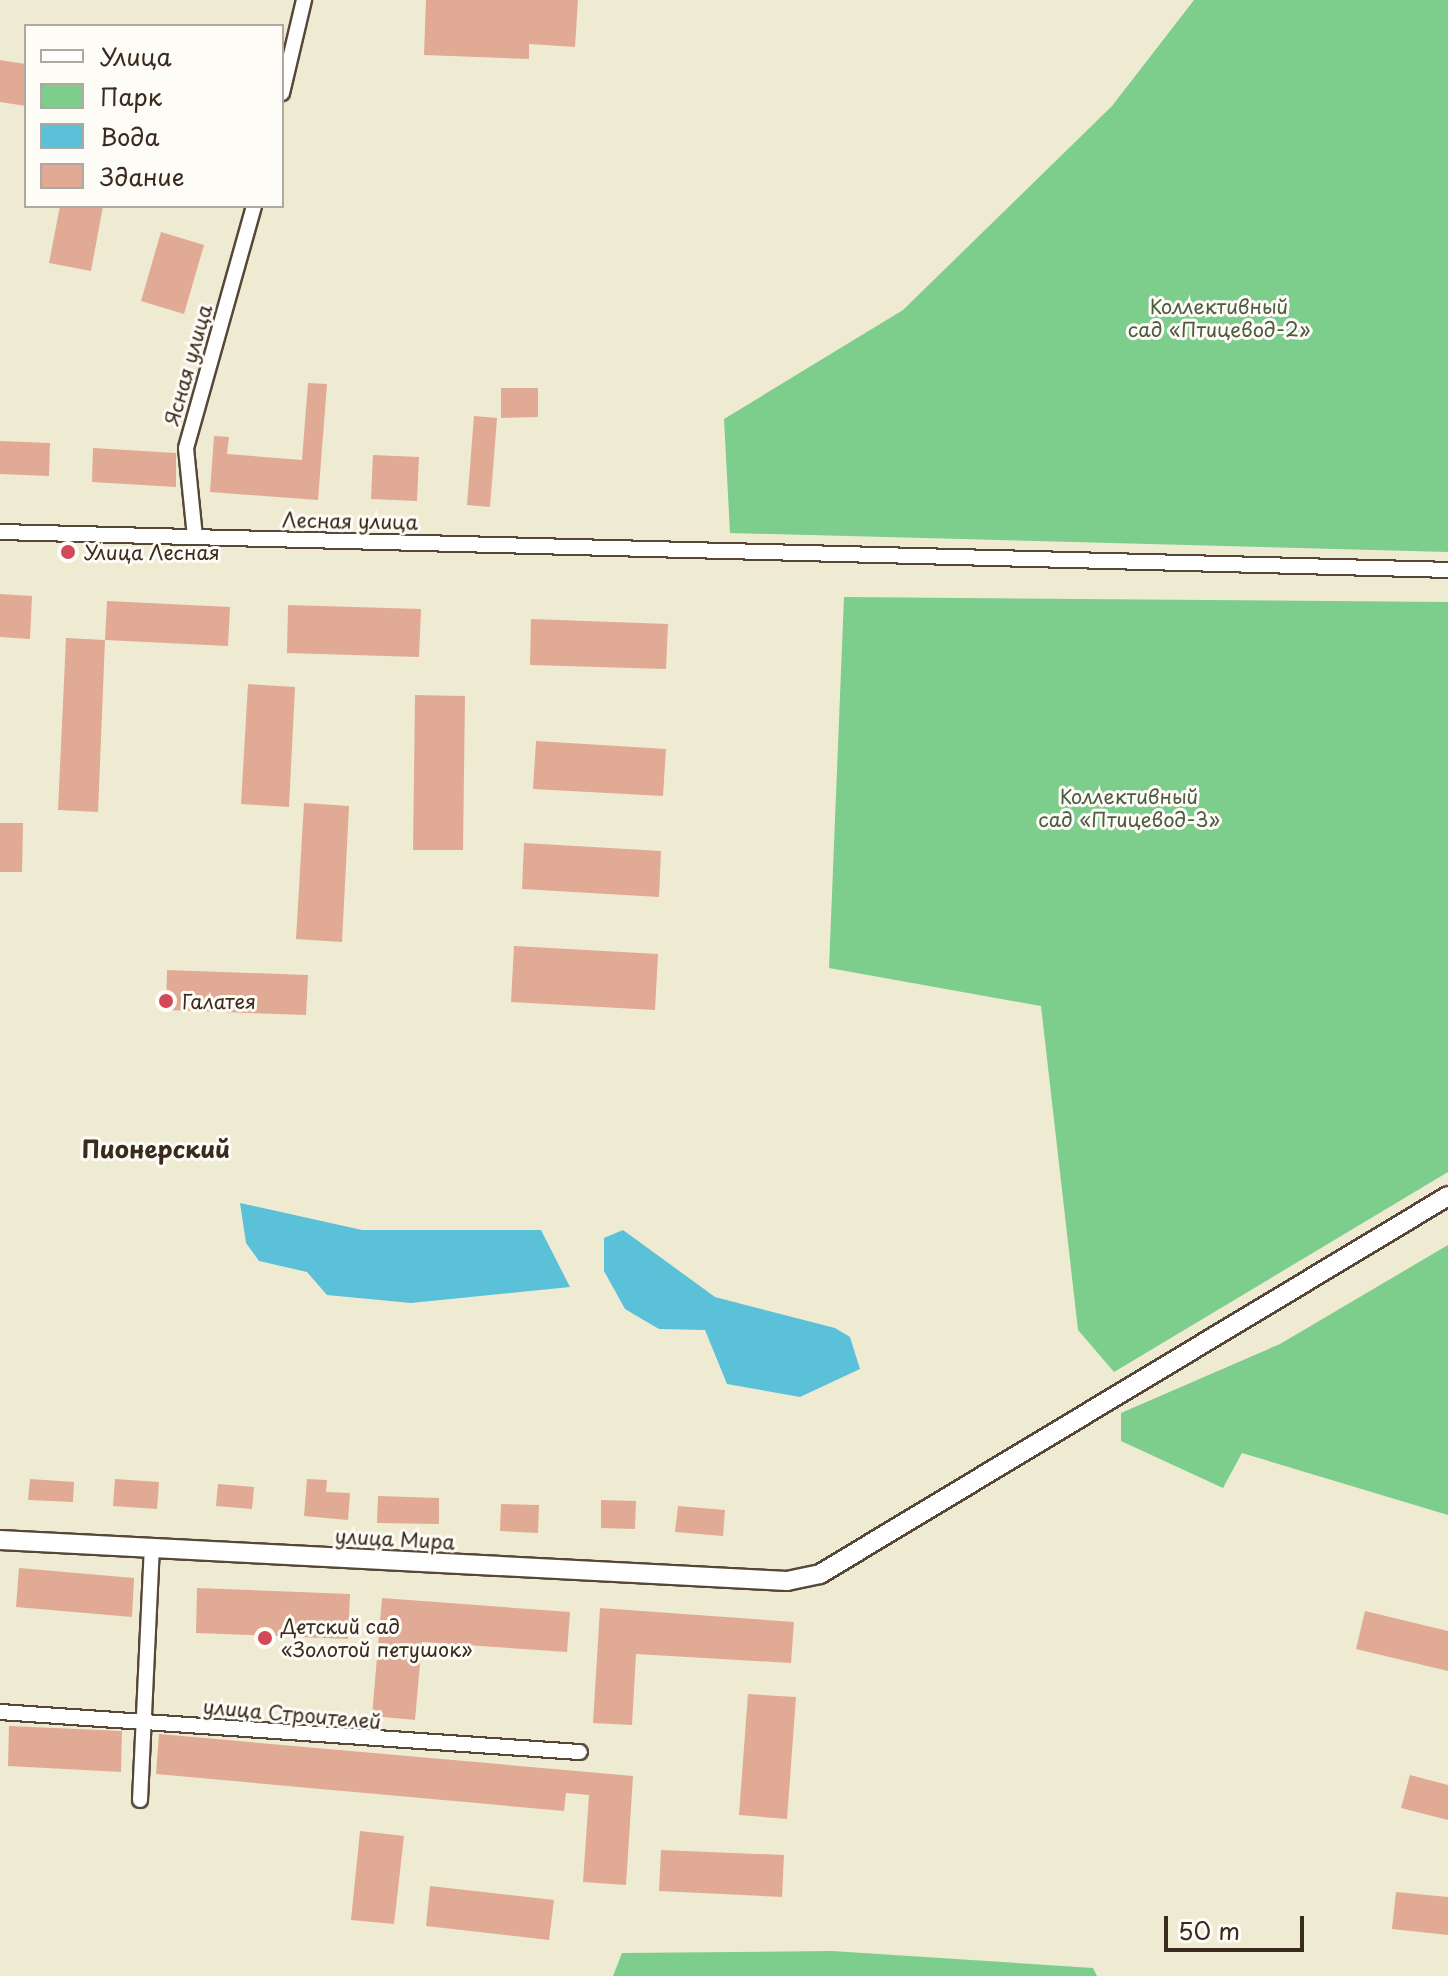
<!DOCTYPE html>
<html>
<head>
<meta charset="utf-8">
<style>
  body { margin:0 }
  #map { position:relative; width:1448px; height:1976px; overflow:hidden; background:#efebd3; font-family:"Playpen Sans",sans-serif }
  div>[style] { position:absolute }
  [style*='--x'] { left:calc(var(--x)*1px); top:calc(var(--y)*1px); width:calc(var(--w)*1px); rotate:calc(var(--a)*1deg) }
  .green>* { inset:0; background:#7dcd8d }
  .water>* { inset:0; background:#5ac1d8 }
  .building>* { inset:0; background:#e1aa94 }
  .roads { filter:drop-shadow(2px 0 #564739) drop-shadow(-2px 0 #564739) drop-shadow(0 2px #564739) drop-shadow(0 -2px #564739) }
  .minor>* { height:14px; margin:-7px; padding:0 7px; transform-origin:7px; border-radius:7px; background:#fff }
  .tertiary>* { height:18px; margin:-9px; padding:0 9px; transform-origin:9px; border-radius:9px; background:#fff }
  .dots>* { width:22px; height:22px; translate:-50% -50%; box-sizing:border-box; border:4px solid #fdfcf7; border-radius:50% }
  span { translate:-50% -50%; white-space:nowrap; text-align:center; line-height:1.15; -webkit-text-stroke:6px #fdfcf7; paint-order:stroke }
  .park-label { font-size:20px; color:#4f5b3f }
  .street-label { font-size:20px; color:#3b2a1e }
  .poi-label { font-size:20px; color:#3b2a1e }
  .left { translate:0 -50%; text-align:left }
  .quarter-label { font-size:24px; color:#3b2a1e; font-weight:700 }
  .legend { position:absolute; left:24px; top:24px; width:260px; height:184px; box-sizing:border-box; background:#fdfcf7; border:2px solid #afa8a0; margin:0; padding:10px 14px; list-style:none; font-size:24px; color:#3b2a1e }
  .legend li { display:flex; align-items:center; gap:16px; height:40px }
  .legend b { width:40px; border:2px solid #afa8a0 }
  .scale { position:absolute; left:1164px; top:1916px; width:140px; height:36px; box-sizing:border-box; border:4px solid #3b2a1e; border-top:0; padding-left:10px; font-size:24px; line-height:28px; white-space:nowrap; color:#3b2a1e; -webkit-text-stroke:6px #fdfcf7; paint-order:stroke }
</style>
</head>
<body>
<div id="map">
  <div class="green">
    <i style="clip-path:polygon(1194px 0,1448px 0,1448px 552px,730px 533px,724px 419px,903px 310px,1112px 106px)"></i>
    <i style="clip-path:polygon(844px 597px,1448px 602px,1448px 1172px,1114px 1372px,1078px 1330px,1041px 1006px,829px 968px)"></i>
    <i style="clip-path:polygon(1448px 1245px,1448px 1515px,1242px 1453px,1223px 1488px,1121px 1441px,1121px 1413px,1280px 1344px)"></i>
    <i style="clip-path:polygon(832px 1951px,1093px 1968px,1097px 1976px,613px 1976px,622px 1953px)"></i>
  </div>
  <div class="water">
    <i style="clip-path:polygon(240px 1203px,362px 1230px,541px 1230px,570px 1287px,411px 1303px,327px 1295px,307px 1272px,259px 1261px,246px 1243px)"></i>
    <i style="clip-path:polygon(623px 1230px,715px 1297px,835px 1328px,850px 1337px,860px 1369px,800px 1397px,727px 1384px,705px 1330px,659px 1329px,625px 1309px,604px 1271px,604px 1238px)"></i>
  </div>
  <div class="building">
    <i style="clip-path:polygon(426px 0,578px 0,575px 47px,529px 44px,529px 59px,424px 55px)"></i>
    <i style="clip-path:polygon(0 60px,26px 64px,26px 106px,0 102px)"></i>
    <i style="clip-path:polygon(60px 206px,103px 206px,91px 271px,49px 263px)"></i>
    <i style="clip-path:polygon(161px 232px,204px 245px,184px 314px,141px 301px)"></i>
    <i style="clip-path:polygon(308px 383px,327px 384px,318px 500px,210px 492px,214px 436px,229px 437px,227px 454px,302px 460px)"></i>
    <i style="clip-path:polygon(501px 388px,538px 388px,538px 417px,501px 418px)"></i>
    <i style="clip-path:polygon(474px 416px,497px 418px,490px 507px,467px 505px)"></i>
    <i style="clip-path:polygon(0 441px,50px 443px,49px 476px,0 474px)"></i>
    <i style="clip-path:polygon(93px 448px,176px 453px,176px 487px,92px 482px)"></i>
    <i style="clip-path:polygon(373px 455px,419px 457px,417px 501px,371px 499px)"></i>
    <i style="clip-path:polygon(0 594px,32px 596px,30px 639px,0 637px)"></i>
    <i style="clip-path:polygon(107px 601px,230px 607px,228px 646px,105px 640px)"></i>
    <i style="clip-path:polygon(288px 605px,421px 609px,419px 657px,287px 653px)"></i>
    <i style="clip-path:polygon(531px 619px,668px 624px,666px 669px,530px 665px)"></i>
    <i style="clip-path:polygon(66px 638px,105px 640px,98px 812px,58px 810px)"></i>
    <i style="clip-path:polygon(248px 684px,295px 687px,289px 807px,241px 804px)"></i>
    <i style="clip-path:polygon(415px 695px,465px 696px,463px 850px,413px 850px)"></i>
    <i style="clip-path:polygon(536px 741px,666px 749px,663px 796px,533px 789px)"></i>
    <i style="clip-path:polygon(304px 803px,349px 806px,342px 942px,296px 939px)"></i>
    <i style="clip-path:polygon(0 823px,23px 823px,22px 872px,0 872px)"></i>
    <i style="clip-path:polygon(524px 843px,661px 851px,659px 897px,522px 889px)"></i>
    <i style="clip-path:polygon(514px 946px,658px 954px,655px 1010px,511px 1002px)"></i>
    <i style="clip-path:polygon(167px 970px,308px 975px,306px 1015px,166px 1010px)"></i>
    <i style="clip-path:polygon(30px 1479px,74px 1482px,73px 1502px,28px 1500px)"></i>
    <i style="clip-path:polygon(115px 1479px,159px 1482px,157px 1509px,113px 1506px)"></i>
    <i style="clip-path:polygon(307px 1479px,327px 1480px,326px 1492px,350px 1493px,348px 1520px,304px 1516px)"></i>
    <i style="clip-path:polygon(218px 1484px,254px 1487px,252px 1509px,216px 1506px)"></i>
    <i style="clip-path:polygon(378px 1496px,439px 1498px,439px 1524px,377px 1523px)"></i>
    <i style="clip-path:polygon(601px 1500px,636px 1501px,635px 1529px,601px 1528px)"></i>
    <i style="clip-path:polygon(501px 1504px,539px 1505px,538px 1533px,500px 1531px)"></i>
    <i style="clip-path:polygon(678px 1506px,725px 1510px,723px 1536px,675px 1532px)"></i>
    <i style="clip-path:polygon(19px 1568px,134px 1578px,132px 1617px,16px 1607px)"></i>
    <i style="clip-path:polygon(197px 1588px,350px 1594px,348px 1639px,196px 1633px)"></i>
    <i style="clip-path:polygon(382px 1598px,570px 1612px,567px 1652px,422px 1642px,415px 1720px,372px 1716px)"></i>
    <i style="clip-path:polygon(600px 1608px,794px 1622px,791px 1663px,636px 1654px,632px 1725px,593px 1723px)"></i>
    <i style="clip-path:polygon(1365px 1611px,1448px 1631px,1448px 1671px,1356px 1649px)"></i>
    <i style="clip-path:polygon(748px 1694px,796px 1697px,787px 1819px,739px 1815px)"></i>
    <i style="clip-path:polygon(9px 1726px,122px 1731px,121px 1772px,8px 1766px)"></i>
    <i style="clip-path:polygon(159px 1734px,633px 1776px,626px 1885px,583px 1882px,589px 1795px,566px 1793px,564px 1811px,156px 1774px)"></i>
    <i style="clip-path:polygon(1410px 1775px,1448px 1785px,1448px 1820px,1401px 1808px)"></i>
    <i style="clip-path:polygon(360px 1831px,404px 1836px,394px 1924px,351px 1920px)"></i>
    <i style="clip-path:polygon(661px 1850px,784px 1855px,782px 1897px,659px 1891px)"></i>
    <i style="clip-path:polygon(430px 1886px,554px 1900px,549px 1940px,426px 1926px)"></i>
    <i style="clip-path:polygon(1396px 1892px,1448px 1897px,1448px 1935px,1392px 1929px)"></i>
  </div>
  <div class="roads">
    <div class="minor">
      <i style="--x:282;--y:93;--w:96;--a:-76.7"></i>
      <i style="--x:0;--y:532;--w:1448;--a:1.5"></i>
      <i style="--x:195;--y:537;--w:89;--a:-95.8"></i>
      <i style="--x:186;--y:448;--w:251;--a:-74.3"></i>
      <i style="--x:0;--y:1712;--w:581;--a:3.95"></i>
      <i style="--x:140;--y:1800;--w:252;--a:-87.3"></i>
    </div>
    <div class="tertiary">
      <i style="--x:0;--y:1540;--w:788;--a:2.98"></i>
      <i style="--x:787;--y:1581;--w:34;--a:-12"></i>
      <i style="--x:820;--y:1574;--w:733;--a:-31.04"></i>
    </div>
  </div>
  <div class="dots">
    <i style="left:68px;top:552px;background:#d1495b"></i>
    <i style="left:166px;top:1001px;background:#d1495b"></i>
    <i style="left:265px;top:1638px;background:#d1495b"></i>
  </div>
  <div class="park-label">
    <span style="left:1219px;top:318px">Коллективный<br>сад «Птицевод-2»</span>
    <span style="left:1129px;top:808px">Коллективный<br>сад «Птицевод-3»</span>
  </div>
  <div class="street-label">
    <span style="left:188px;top:365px;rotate:-74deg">Ясная улица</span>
    <span style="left:350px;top:521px;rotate:1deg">Лесная улица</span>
    <span style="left:395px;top:1539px;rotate:3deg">улица Мира</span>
    <span style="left:292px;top:1714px;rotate:5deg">улица Строителей</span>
  </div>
  <div class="poi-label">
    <span class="left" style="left:84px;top:552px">Улица Лесная</span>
    <span class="left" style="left:182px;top:1001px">Галатея</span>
    <span class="left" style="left:281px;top:1638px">Детский сад<br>«Золотой петушок»</span>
  </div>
  <div class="quarter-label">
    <span style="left:156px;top:1149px">Пионерский</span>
  </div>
  <ul class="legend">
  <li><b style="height:10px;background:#fff"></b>Улица</li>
  <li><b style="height:22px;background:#7dcd8d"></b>Парк</li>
  <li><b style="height:22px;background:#5ac1d8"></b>Вода</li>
  <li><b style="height:22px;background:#e1aa94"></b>Здание</li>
  </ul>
  <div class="scale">50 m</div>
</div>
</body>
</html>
